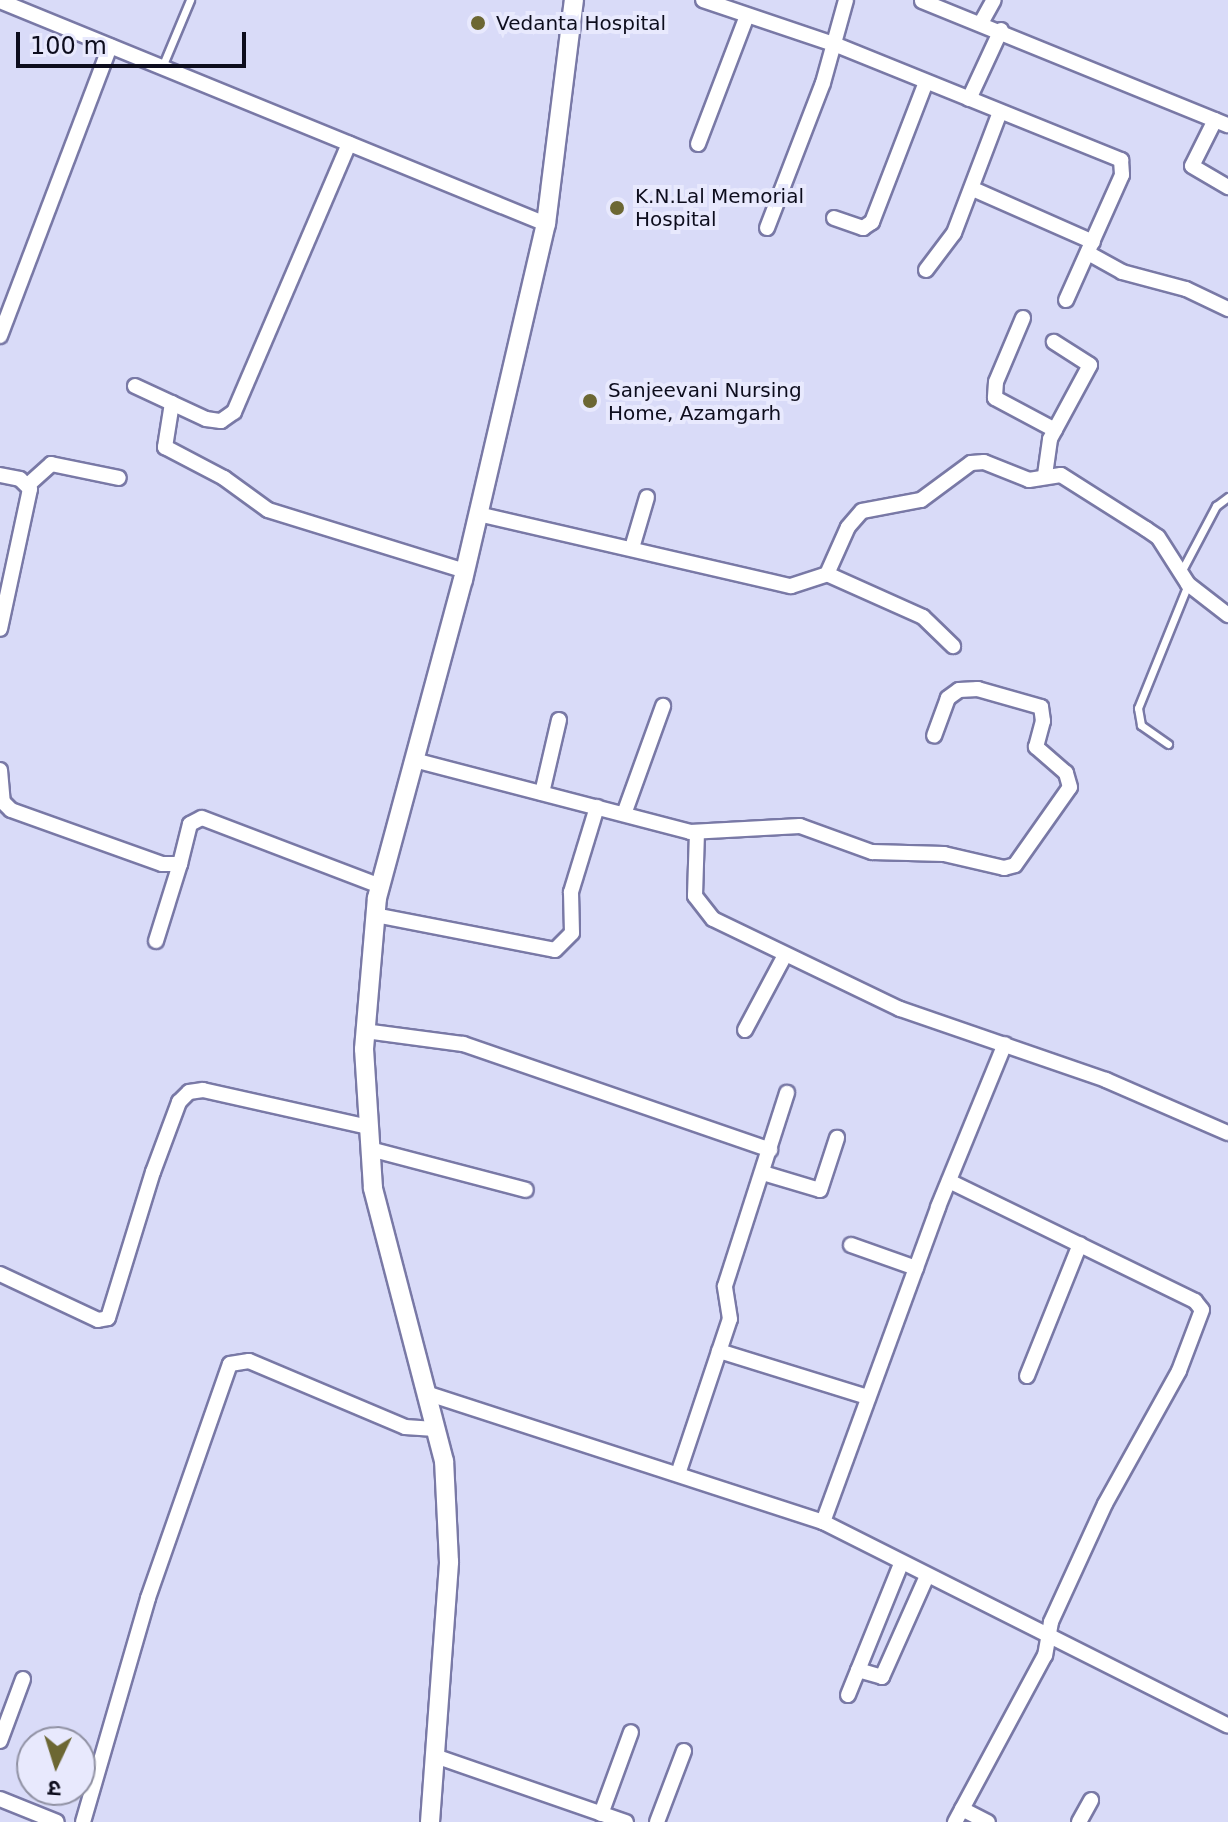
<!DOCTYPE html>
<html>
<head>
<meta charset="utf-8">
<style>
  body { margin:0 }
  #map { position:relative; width:1228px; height:1822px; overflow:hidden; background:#d9dbf8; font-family:"DejaVu Sans","Noto Sans Devanagari",sans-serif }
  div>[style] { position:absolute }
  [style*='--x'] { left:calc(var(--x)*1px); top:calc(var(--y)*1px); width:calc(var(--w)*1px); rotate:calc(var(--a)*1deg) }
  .roads { filter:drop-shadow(2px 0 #7979a6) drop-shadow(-2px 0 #7979a6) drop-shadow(0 2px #7979a6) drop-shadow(0 -2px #7979a6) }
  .service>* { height:7px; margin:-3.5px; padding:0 3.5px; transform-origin:3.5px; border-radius:3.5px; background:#fff }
  .minor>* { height:14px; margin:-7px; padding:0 7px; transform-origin:7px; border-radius:7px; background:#fff }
  .tertiary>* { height:18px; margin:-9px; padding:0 9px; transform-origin:9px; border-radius:9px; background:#fff }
  .dots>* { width:22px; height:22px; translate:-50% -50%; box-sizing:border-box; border:4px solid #e8e9fd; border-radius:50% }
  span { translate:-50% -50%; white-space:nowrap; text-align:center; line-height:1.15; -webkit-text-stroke:8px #e8e9fd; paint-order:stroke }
  .poi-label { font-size:20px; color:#0d0d1d }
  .left { translate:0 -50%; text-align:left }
  .north { position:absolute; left:16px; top:1726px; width:80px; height:80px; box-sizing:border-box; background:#e8e9fd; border:2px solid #9091a3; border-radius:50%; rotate:184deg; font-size:22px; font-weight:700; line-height:32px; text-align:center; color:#0d0d1d }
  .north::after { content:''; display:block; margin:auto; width:28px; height:36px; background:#6c6733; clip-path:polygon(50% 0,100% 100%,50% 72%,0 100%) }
  .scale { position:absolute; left:16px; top:32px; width:230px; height:36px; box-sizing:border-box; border:4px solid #0d0d1d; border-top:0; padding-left:10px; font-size:24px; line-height:28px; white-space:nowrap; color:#0d0d1d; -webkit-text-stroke:6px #e8e9fd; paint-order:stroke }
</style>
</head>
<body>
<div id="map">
  <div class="roads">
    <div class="service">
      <i style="--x:162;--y:67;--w:73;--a:-67.3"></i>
      <i style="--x:1181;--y:572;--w:75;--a:-62.1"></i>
      <i style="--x:1216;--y:506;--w:15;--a:-37"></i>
      <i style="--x:1168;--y:744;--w:33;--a:-145"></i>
      <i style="--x:1141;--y:725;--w:17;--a:-100"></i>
      <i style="--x:1138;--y:708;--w:134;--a:-68"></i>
    </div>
    <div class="minor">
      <i style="--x:703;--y:0;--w:138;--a:18.6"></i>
      <i style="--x:834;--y:44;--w:310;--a:22"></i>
      <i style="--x:1121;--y:160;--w:15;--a:86"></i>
      <i style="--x:1122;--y:175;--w:137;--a:114.1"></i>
      <i style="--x:0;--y:1;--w:590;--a:22.22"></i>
      <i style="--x:922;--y:1;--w:330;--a:22.1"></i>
      <i style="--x:981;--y:23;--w:26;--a:-61"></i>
      <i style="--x:969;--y:99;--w:76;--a:-65.1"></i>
      <i style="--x:1215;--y:120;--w:51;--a:116.6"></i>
      <i style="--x:1192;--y:166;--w:42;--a:30.3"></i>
      <i style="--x:698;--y:144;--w:137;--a:-69.1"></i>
      <i style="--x:973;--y:189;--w:131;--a:23.8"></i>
      <i style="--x:834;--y:218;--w:31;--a:19"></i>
      <i style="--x:863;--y:228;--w:11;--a:-34"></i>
      <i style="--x:872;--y:222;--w:150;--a:-68.9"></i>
      <i style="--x:767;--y:228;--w:155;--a:-68.9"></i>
      <i style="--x:823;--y:83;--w:86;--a:-74.5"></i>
      <i style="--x:1088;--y:253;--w:39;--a:29"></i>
      <i style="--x:1122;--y:272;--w:66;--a:14.9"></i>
      <i style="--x:1186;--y:289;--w:47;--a:25.5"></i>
      <i style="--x:926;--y:270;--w:46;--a:-52.9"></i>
      <i style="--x:954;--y:233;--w:129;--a:-69.2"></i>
      <i style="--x:1023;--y:318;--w:69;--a:112.9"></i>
      <i style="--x:996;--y:382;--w:16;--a:94"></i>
      <i style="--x:995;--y:398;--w:68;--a:28.1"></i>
      <i style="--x:0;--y:336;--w:310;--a:-69.2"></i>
      <i style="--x:135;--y:386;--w:78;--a:24.9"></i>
      <i style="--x:206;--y:419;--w:15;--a:8"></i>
      <i style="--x:221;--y:421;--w:16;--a:-35"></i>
      <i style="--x:234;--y:412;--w:292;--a:-66.8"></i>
      <i style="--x:172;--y:403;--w:45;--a:99"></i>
      <i style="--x:165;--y:447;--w:67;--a:27.7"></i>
      <i style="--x:224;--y:478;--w:54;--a:36"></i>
      <i style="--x:268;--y:510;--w:206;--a:17.2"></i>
      <i style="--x:0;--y:475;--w:20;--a:11"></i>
      <i style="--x:20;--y:479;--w:14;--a:45"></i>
      <i style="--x:30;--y:489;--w:143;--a:102.1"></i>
      <i style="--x:1045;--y:475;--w:36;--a:-82"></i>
      <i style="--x:1050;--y:439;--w:84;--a:-61.6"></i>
      <i style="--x:1090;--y:365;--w:43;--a:-147.4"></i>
      <i style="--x:29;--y:484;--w:30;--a:-42"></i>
      <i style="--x:51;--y:464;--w:69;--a:11.6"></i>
      <i style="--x:478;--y:514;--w:321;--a:13"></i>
      <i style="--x:791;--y:586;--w:38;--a:-18"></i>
      <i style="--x:827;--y:574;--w:105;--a:24.1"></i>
      <i style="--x:923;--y:617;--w:42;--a:44"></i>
      <i style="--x:632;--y:548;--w:53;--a:-73.6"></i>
      <i style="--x:827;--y:574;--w:51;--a:-65.9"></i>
      <i style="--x:848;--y:527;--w:21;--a:-49"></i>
      <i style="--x:862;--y:511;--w:60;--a:-10.6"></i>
      <i style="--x:921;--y:500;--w:62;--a:-36.5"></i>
      <i style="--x:971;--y:463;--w:13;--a:-4"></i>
      <i style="--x:984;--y:462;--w:48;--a:21.8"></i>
      <i style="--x:1029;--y:480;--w:32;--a:-9"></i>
      <i style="--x:1061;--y:475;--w:101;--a:32.4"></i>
      <i style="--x:1146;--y:529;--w:14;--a:34"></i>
      <i style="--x:1158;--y:537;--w:56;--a:57.4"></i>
      <i style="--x:1188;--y:584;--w:51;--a:37.8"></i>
      <i style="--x:414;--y:760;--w:285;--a:14.6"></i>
      <i style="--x:690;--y:832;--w:110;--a:-3.1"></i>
      <i style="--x:800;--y:826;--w:77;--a:19.9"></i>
      <i style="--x:872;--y:852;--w:72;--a:1.6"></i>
      <i style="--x:944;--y:854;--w:62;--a:13.1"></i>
      <i style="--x:1004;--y:868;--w:11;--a:-15"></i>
      <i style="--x:1015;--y:865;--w:95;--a:-54.8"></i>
      <i style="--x:1070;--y:787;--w:15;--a:-106"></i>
      <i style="--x:1066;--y:773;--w:40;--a:-139"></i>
      <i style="--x:1036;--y:747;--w:27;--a:-75"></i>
      <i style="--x:1043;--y:721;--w:14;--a:-98"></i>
      <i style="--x:1041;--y:707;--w:66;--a:-164.1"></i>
      <i style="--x:978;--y:689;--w:19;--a:177"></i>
      <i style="--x:959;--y:690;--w:14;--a:144"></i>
      <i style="--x:948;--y:698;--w:40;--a:110.2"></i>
      <i style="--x:0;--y:770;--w:32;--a:85"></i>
      <i style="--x:3;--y:802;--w:11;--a:45"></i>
      <i style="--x:11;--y:810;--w:160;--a:19.7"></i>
      <i style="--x:162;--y:864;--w:18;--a:0"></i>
      <i style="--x:180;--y:864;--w:41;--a:-76"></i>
      <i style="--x:190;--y:824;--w:13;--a:-27"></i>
      <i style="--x:202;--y:818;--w:191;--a:20.9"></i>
      <i style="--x:542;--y:793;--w:75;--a:-76.9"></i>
      <i style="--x:624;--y:814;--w:115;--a:-70.1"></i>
      <i style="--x:697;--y:832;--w:64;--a:91.8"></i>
      <i style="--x:695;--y:896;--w:29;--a:52"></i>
      <i style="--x:713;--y:919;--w:208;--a:25.7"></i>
      <i style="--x:900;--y:1009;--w:218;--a:19"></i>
      <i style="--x:1106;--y:1080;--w:133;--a:23.5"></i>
      <i style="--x:375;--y:915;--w:183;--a:11"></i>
      <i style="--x:555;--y:950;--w:24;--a:-45"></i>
      <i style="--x:572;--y:933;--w:41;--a:-91.4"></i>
      <i style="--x:571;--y:892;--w:89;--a:-73"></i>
      <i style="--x:156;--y:941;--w:81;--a:-72.7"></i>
      <i style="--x:745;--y:1030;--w:85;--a:-61.9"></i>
      <i style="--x:365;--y:1031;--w:99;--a:7.6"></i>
      <i style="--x:463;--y:1044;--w:325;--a:19"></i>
      <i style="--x:370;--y:1149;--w:161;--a:14.7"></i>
      <i style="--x:763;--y:1173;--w:59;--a:16.6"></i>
      <i style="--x:820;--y:1190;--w:55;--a:-71.9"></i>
      <i style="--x:949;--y:1181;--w:274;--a:26"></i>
      <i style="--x:1195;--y:1301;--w:11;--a:52"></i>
      <i style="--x:1202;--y:1310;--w:65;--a:110.7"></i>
      <i style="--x:1179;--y:1371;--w:152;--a:119.1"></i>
      <i style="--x:1105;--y:1504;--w:130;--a:114.6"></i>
      <i style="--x:1051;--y:1622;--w:34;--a:100"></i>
      <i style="--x:1045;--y:1655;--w:190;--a:118.3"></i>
      <i style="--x:851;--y:1245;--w:69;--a:19.5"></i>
      <i style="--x:0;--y:1274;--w:108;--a:25.1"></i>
      <i style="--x:98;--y:1320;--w:10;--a:-11"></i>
      <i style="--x:108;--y:1318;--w:153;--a:-72.9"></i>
      <i style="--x:153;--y:1172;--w:75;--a:-69.6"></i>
      <i style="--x:179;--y:1102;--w:14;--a:-45"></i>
      <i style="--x:189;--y:1092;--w:14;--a:-8"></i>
      <i style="--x:203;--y:1090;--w:170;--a:12.6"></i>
      <i style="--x:719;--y:1351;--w:156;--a:17.2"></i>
      <i style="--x:1027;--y:1376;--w:142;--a:-68.1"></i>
      <i style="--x:426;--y:1393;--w:417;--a:18"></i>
      <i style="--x:823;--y:1522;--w:453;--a:26.7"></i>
      <i style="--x:678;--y:1474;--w:163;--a:-71.5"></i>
      <i style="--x:730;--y:1319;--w:33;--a:-99"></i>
      <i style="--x:725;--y:1286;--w:203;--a:-72.2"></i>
      <i style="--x:823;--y:1522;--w:335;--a:-69.9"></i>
      <i style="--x:938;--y:1207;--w:176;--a:-67.7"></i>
      <i style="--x:858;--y:1670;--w:25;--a:16"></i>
      <i style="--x:882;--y:1677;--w:111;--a:-66"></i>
      <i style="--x:848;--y:1695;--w:141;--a:-68"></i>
      <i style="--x:0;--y:1741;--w:66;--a:-69.6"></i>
      <i style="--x:435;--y:1756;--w:202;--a:19.1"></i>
      <i style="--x:0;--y:1799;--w:61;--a:22"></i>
      <i style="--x:962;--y:1809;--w:29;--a:27"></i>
      <i style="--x:601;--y:1814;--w:87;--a:-69.9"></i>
      <i style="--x:83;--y:1822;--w:233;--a:-73.8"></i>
      <i style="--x:148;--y:1598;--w:248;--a:-70.7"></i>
      <i style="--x:230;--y:1364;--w:19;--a:-9"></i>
      <i style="--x:249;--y:1361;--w:169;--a:22.9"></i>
      <i style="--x:405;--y:1427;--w:30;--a:4"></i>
      <i style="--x:657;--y:1822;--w:76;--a:-69.2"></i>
      <i style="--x:1079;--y:1822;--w:25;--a:-61"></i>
    </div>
    <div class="tertiary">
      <i style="--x:430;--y:1822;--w:261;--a:-85.8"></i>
      <i style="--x:449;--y:1562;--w:101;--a:-92.8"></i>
      <i style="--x:444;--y:1461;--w:282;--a:-104.6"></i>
      <i style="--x:373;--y:1188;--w:139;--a:-93.7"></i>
      <i style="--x:364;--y:1049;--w:152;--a:-85.1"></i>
      <i style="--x:377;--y:898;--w:329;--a:-74.9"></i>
      <i style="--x:463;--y:580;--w:366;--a:-76.9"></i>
      <i style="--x:546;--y:224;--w:226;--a:-82.9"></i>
    </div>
  </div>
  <div class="dots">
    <i style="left:478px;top:23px;background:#6c6733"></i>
    <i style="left:617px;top:208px;background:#6c6733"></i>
    <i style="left:590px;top:401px;background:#6c6733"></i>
  </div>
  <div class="poi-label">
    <span class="left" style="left:496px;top:23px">Vedanta Hospital</span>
    <span class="left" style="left:635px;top:208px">K.N.Lal Memorial<br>Hospital</span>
    <span class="left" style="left:608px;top:402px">Sanjeevani Nursing<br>Home, Azamgarh</span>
  </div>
  <div class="north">उ</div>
  <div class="scale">100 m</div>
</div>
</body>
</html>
